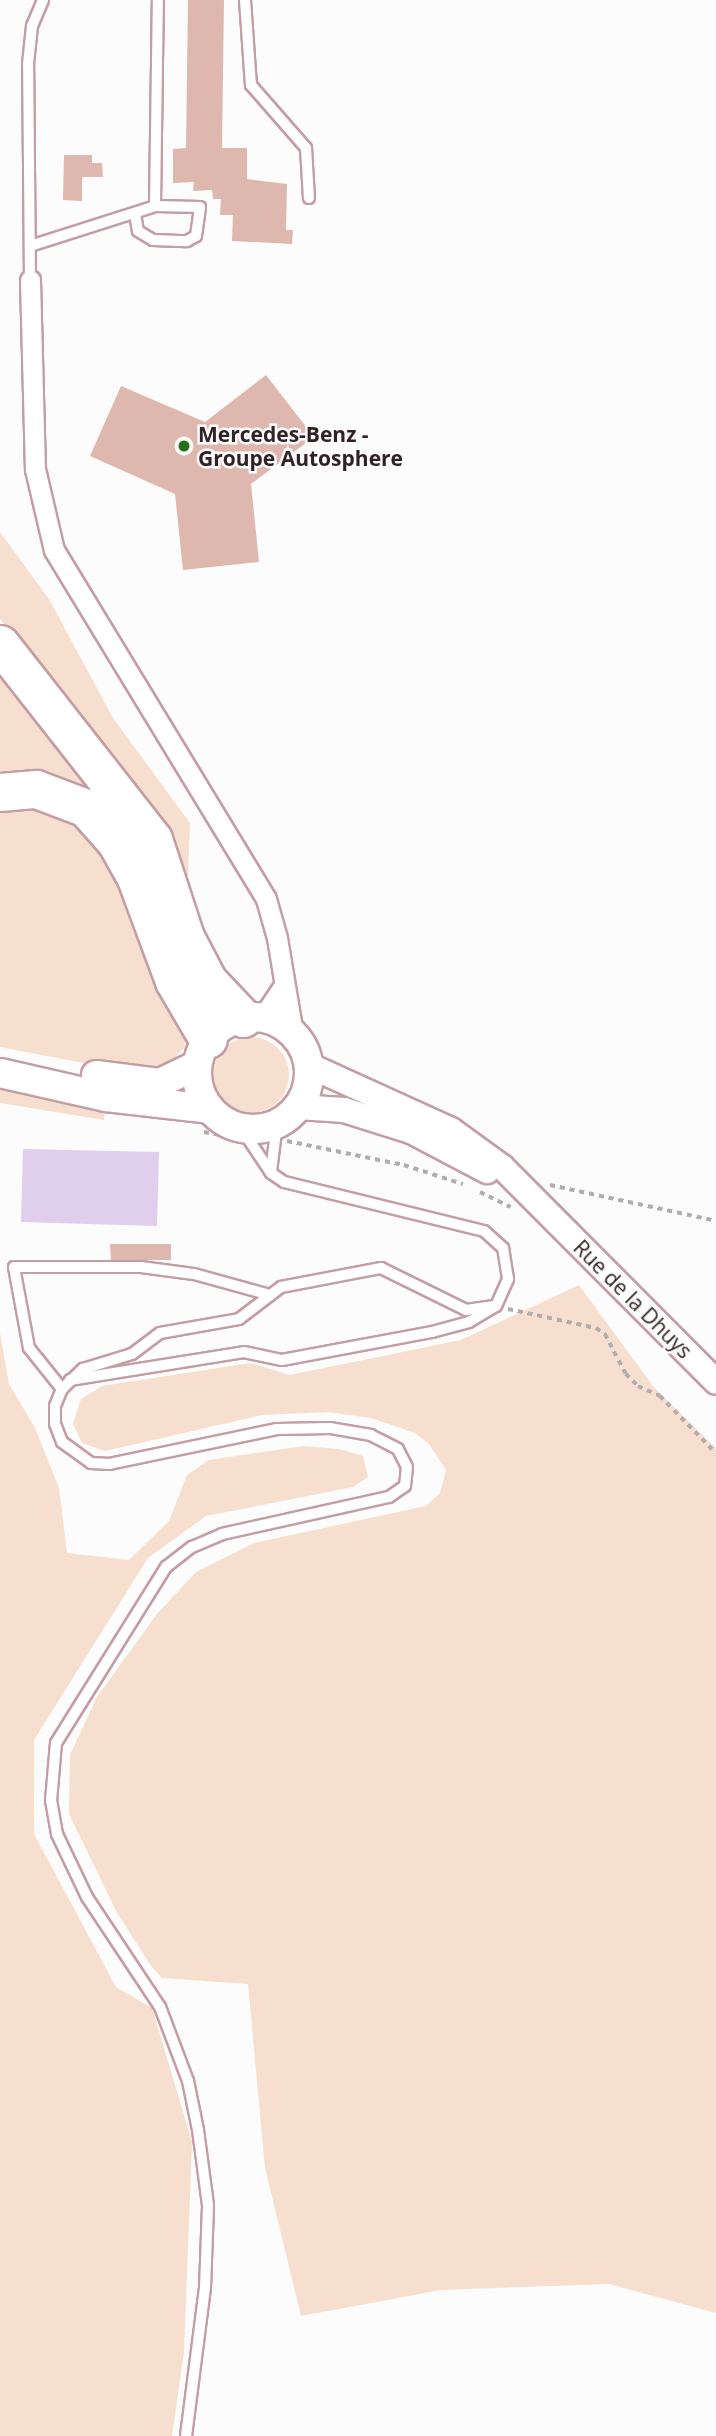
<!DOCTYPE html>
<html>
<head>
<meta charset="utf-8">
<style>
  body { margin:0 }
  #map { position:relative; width:716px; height:2436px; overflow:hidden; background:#fbfcfb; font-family:"Open Sans",sans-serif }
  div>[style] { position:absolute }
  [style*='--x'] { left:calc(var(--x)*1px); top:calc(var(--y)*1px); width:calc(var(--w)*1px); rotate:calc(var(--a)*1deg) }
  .green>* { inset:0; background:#f6dfce }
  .round { border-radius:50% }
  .water>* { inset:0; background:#dfceec }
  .building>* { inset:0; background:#deb7af }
  .path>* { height:3.5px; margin-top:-1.75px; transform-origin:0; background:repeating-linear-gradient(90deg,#b1acad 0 5px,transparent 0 10px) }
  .roads { filter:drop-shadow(2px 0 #c49ea5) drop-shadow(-2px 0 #c49ea5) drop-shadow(0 2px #c49ea5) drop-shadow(0 -2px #c49ea5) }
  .service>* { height:10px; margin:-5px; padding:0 5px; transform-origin:5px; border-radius:5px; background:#fff }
  .minor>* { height:19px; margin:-9.5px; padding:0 9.5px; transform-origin:9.5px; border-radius:9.5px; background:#fff }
  .tertiary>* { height:24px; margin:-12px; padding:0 12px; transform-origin:12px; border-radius:12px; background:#fff }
  .secondary>* { height:28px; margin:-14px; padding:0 14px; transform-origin:14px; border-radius:14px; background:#fff }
  .secondary>.ring { margin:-14px; padding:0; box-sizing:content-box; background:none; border:28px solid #fff; border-radius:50% }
  .motorway>* { height:37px; margin:-18.5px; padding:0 18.5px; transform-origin:18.5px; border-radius:18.5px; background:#fff }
  .dots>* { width:19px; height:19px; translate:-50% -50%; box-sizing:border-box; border:4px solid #fbfcfb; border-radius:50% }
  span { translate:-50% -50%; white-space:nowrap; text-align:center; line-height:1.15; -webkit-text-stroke:5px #fbfcfb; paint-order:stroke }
  .poi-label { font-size:21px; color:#312225; font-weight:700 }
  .left { translate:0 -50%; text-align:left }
  .street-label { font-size:21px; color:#312225 }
</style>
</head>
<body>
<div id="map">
  <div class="green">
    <i style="clip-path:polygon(0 532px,49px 599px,113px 718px,190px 823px,188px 877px,157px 816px,90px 740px,0 619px)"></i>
    <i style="clip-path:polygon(0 671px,111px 802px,0 776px)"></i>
    <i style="clip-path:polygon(48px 803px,89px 822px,112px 852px,184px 1033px,185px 1047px,165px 1068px,130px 1072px,0 1047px,0 804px)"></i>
    <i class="round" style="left:213px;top:1037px;width:76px;height:76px"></i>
    <i style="clip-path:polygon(0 1085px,105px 1108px,104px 1120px,0 1103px)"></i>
    <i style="clip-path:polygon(579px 1285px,653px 1386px,716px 1448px,716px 2313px,609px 2284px,441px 2290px,301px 2316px,265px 2168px,248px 1984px,162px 1978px,151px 1966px,116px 1911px,69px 1814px,70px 1755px,97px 1697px,157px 1614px,196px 1572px,254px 1543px,426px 1506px,440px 1493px,446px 1470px,429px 1444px,415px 1433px,371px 1418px,328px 1412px,262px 1415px,105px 1451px,82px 1443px,73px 1424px,81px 1399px,102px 1386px,251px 1363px,290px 1375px,461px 1340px)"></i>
    <i style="clip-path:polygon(0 1333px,9px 1384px,35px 1428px,59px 1488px,67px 1553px,129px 1560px,169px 1521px,187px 1475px,209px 1460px,304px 1446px,339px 1449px,363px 1456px,368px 1477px,353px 1487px,206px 1516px,148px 1558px,34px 1740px,34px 1834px,116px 1987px,152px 2008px,192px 2142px,184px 2352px,172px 2436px,0 2436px)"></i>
  </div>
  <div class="water">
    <i style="clip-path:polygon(23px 1149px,159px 1152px,157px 1226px,21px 1222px)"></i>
  </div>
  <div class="building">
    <i style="clip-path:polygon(188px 0,224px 0,222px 148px,247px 148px,247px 179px,287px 184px,286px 230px,293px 230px,292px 244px,232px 241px,233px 215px,220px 215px,221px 199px,213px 199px,212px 190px,193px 191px,194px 182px,173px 183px,173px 149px,186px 148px)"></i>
    <i style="clip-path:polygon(64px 155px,92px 155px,92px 163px,102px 163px,103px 177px,82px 177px,82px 201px,63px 200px)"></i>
    <i style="clip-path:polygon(266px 375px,314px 437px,251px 484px,259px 562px,183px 570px,175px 494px,90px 456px,121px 386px,205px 422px)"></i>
    <i style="clip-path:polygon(110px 1244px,171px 1244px,171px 1260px,111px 1260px)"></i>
  </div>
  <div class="path">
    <i style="--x:204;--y:1132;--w:27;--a:10"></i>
    <i style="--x:287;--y:1141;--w:119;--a:11.6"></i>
    <i style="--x:404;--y:1165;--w:62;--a:17.9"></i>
    <i style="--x:550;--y:1185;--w:170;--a:12.2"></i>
    <i style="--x:480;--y:1192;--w:34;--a:26"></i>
    <i style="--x:508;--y:1309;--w:90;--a:12.2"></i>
    <i style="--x:596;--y:1328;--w:11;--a:34"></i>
    <i style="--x:605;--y:1334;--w:45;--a:62.3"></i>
    <i style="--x:626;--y:1374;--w:17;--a:45"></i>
    <i style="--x:638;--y:1386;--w:24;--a:24"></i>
    <i style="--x:660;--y:1396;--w:80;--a:45.5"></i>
  </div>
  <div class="roads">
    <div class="service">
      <i style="--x:245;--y:0;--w:85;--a:86"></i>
      <i style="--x:251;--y:85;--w:84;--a:48.9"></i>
      <i style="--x:306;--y:148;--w:50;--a:86.6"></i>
      <i style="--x:135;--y:213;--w:18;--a:81"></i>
      <i style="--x:138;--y:231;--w:17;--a:31"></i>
      <i style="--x:153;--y:240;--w:34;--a:2"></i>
      <i style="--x:187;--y:241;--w:10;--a:-29"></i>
      <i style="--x:196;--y:236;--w:29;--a:-82"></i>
      <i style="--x:200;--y:207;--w:45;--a:-178.7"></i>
      <i style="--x:30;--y:246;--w:131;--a:-17.7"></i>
      <i style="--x:155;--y:206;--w:206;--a:-89.2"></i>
      <i style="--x:30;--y:280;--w:216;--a:-90.5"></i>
      <i style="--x:28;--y:64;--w:38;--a:-84"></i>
      <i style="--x:32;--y:26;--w:28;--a:-67"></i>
      <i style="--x:271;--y:1172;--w:48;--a:-82.9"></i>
      <i style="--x:70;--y:1380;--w:176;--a:-9.1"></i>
      <i style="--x:244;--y:1352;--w:39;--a:12"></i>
      <i style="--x:282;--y:1360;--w:153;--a:-10.6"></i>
      <i style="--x:432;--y:1332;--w:38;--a:-15"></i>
      <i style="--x:469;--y:1322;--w:31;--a:-31"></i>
      <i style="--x:496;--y:1306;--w:30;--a:-66"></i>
      <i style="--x:508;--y:1279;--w:31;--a:-99"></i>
      <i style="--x:503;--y:1248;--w:25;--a:-138"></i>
      <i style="--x:484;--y:1231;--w:206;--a:-166.2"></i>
      <i style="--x:284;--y:1182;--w:16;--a:-145"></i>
      <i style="--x:271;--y:1173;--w:54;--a:-123.7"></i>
      <i style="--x:62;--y:1389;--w:53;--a:-128.8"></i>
      <i style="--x:29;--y:1348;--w:82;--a:-100.5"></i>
      <i style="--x:14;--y:1267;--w:127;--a:0"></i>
      <i style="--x:141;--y:1267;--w:53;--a:7.5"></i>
      <i style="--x:194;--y:1274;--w:79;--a:15.4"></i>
      <i style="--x:186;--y:2436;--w:149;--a:-82.7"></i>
      <i style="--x:205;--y:2288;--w:83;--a:-87.9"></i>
      <i style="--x:208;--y:2205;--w:76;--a:-97.6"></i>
      <i style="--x:198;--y:2130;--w:50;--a:-101.5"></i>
      <i style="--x:188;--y:2081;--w:79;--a:-110.7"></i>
      <i style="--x:160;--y:2007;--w:132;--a:-123.6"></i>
      <i style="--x:87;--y:1897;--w:70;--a:-115.5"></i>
      <i style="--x:57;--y:1834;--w:34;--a:-100"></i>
      <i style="--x:51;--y:1801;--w:58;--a:-85.1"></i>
      <i style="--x:56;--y:1743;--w:208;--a:-58"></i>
      <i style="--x:166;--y:1567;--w:33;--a:-38"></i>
      <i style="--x:192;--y:1547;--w:33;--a:-23"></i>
      <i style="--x:222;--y:1534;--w:171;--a:-12.5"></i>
      <i style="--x:389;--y:1497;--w:19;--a:-35"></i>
      <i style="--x:405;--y:1486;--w:19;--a:-84"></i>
      <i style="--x:407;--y:1467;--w:20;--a:-117"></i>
      <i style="--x:398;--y:1449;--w:30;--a:-153"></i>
      <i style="--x:371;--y:1435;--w:42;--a:-170.3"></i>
      <i style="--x:330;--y:1428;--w:53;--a:178.9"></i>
      <i style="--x:277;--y:1429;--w:171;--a:168.2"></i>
      <i style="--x:110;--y:1464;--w:19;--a:-177"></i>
      <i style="--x:91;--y:1463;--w:36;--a:-144"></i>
      <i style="--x:62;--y:1442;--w:19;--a:-111"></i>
      <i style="--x:55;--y:1424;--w:18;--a:-90"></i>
      <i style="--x:55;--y:1406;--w:18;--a:-68"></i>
      <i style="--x:62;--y:1389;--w:29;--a:-44"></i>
      <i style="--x:83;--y:1369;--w:51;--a:-17"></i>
      <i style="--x:132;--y:1354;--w:35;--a:-37"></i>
      <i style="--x:160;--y:1333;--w:80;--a:-10"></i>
      <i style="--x:239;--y:1319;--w:53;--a:-37.3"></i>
      <i style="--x:281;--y:1287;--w:102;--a:-10.8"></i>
      <i style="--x:381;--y:1268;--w:95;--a:26.3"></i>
      <i style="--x:466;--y:1310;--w:30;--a:-8"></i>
    </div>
    <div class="minor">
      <i style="--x:30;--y:280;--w:189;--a:88.5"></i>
      <i style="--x:35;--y:469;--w:83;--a:76.8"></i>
      <i style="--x:54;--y:550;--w:408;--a:58.7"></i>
      <i style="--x:266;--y:899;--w:41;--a:74.2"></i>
      <i style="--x:277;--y:938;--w:97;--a:80.5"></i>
      <i style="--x:262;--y:1018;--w:36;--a:-56"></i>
    </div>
    <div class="tertiary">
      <i style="--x:308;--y:1065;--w:157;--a:24.4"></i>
      <i style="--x:451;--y:1130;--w:63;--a:36"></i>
      <i style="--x:502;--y:1167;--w:303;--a:45.1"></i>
      <i style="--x:298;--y:1107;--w:46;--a:3.7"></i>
      <i style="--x:344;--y:1110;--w:70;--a:17.4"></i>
      <i style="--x:411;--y:1131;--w:86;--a:27.8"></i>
    </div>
    <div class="secondary">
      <i class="ring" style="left:197px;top:1017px;width:84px;height:84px"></i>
      <i style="--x:0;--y:1073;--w:109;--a:12.8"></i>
      <i style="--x:106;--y:1097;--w:104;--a:6.6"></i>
      <i style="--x:96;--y:1075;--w:64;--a:7.1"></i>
      <i style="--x:160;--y:1083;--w:41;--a:-25.9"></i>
    </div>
    <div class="motorway">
      <i style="--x:0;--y:644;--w:248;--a:51.9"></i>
      <i style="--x:153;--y:839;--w:103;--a:71.9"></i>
      <i style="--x:185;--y:937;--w:50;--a:62.4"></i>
      <i style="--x:208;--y:981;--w:51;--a:46.6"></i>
      <i style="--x:0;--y:792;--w:36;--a:-5"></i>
      <i style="--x:36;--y:789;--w:53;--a:20.8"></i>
      <i style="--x:86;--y:808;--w:45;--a:48.6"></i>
      <i style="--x:116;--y:842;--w:41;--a:60.9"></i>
      <i style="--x:136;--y:878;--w:110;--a:69.7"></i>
      <i style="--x:174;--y:981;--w:67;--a:59.6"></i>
    </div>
  </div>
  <div class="dots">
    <i style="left:184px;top:446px;background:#237219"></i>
  </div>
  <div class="poi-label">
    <span class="left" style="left:198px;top:446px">Mercedes-Benz -<br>Groupe Autosphere</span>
  </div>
  <div class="street-label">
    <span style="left:633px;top:1299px;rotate:45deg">Rue de la Dhuys</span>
  </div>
</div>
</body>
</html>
